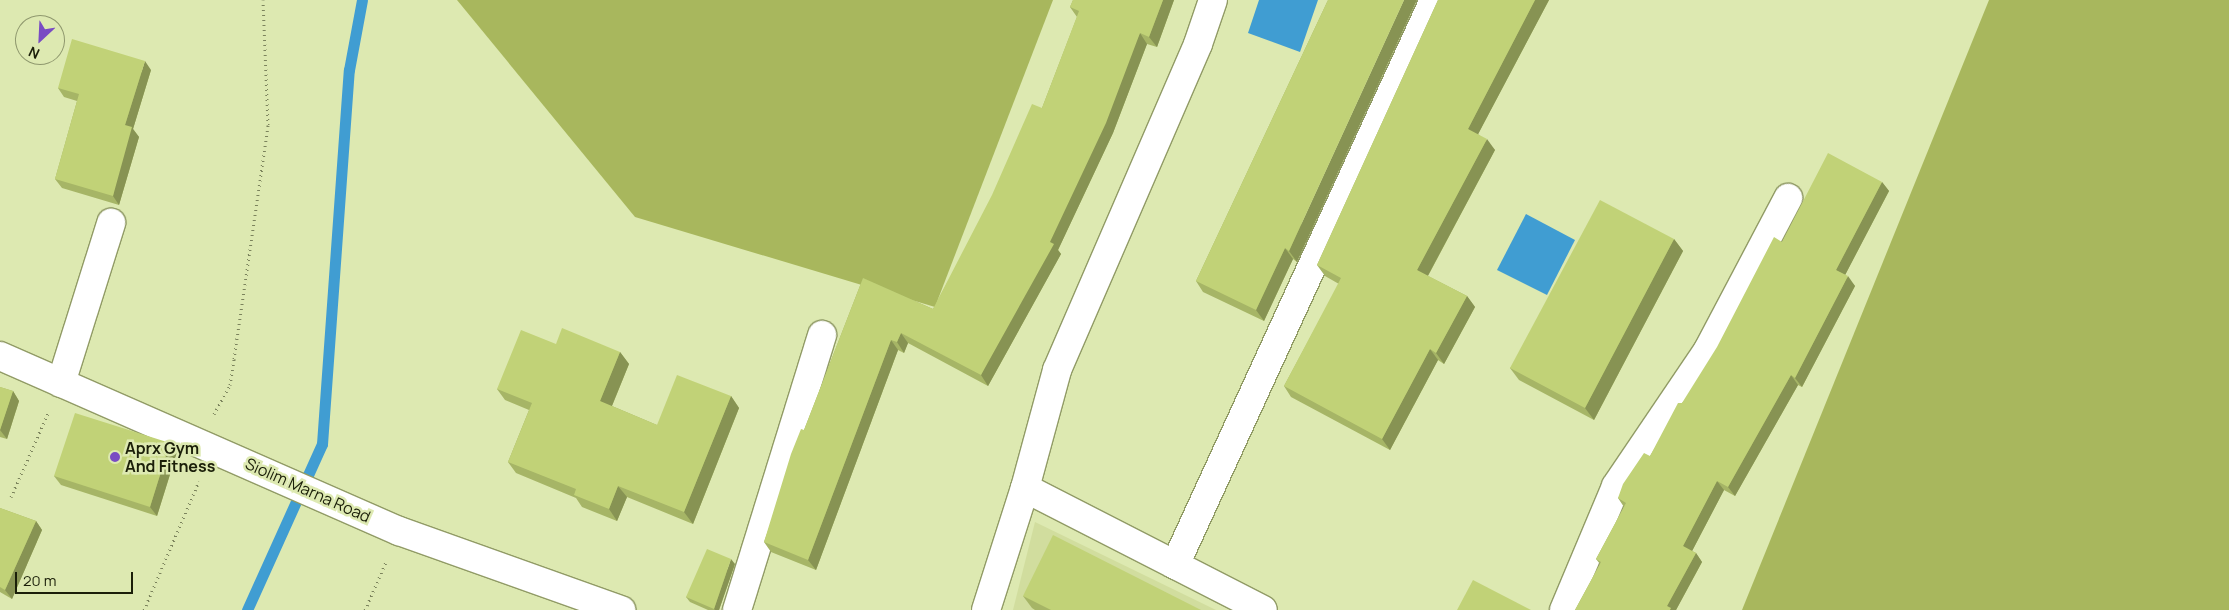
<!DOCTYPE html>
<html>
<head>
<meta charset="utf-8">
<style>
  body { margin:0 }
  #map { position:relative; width:2229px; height:610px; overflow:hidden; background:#dde9b1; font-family:Manrope,sans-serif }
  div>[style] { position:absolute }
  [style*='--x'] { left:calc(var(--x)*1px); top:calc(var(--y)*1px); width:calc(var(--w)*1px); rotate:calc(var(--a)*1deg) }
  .built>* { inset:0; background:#d1dd9e }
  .forest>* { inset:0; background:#a8b75d }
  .water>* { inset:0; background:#409dd2 }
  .stream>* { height:11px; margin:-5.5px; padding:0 5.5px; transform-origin:5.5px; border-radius:5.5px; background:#409dd2 }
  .path>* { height:3px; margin-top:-1.5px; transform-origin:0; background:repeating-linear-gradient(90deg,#7b835c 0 1px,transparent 0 5px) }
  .roads { filter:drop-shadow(1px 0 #919b66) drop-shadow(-1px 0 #919b66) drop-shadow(0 1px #919b66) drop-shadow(0 -1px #919b66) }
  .minor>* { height:28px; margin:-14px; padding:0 14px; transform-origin:14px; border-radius:14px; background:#fff }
  .major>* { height:28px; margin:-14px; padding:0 14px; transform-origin:14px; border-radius:14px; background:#fff }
  .wall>* { inset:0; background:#a6b566 }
  .shaded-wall>* { inset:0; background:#879353 }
  .building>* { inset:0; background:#c1d277 }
  .dots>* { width:14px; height:14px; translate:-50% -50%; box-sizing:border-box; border:2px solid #dde9b1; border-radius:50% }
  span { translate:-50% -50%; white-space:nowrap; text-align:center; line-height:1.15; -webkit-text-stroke:5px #dde9b1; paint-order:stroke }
  .poi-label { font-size:16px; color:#1b1f09; font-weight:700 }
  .left { translate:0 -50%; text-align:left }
  .street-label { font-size:16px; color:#1b1f09 }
  .north { position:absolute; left:15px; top:15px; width:50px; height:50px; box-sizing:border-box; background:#dde9b1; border:1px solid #8f986e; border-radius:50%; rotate:205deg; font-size:14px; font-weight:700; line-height:20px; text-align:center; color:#1b1f09 }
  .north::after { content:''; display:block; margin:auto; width:18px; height:22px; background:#794bc3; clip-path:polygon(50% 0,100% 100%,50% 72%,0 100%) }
  .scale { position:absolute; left:15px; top:572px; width:118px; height:22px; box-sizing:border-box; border:2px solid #1b1f09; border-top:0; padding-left:6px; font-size:15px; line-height:18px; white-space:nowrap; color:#1b1f09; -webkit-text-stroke:4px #dde9b1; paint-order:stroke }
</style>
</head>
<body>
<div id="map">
  <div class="built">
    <i style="clip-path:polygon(1035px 522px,1216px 610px,1013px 610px)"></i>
  </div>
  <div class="forest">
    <i style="clip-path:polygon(457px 0,1053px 0,935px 307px,635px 217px)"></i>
    <i style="clip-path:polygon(1989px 0,2229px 0,2229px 610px,1742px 610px)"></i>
  </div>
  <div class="water">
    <i style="clip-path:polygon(1259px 0,1318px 0,1300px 52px,1248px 33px)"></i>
    <i style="clip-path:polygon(1526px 214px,1575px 240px,1547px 295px,1497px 270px)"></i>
  </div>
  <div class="stream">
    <i style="--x:247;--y:610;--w:182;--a:-65.7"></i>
    <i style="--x:322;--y:444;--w:375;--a:-85.9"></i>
    <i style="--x:349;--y:70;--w:71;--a:-79.5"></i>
  </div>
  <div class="path">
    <i style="--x:214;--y:414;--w:33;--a:-61"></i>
    <i style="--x:230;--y:385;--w:26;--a:-81"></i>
    <i style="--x:234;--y:359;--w:236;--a:-81.7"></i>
    <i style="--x:268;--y:125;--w:125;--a:-92.3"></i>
    <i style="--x:11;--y:497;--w:92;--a:-66.2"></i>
    <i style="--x:144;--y:610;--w:140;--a:-66.9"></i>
    <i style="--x:365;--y:610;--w:52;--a:-66.4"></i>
  </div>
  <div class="roads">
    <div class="minor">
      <i style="--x:61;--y:383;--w:168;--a:-72.6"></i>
      <i style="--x:1025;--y:488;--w:267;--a:27.1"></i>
      <i style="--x:1175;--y:565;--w:622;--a:-65.37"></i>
      <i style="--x:737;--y:610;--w:288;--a:-72.8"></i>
      <i style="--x:986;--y:610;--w:128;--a:-72.3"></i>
      <i style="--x:1025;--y:488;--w:122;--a:-74.8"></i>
      <i style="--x:1057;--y:370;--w:355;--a:-66.6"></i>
      <i style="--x:1198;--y:44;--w:46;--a:-71.2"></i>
      <i style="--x:1564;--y:610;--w:134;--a:-67.2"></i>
      <i style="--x:1616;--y:486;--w:164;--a:-55.9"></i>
      <i style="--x:1708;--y:350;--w:172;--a:-62.2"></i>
    </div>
    <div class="major">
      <i style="--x:0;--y:356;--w:436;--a:23.7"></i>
      <i style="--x:399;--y:531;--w:236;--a:19.6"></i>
    </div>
  </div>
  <div class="wall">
    <i style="clip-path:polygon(1073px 0,1174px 0,1157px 47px,1147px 44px,1113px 133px,1058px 250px,1061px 254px,988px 386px,908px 343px,904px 353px,898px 350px,816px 570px,771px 552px,764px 542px,804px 430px,863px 278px,933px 309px,1042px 108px,1077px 17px,1070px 7px)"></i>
    <i style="clip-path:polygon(1328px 0,1297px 262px,1293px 259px,1264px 321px,1203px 292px,1196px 281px)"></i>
    <i style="clip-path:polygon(1438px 0,1549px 0,1478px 134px,1495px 150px,1428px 276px,1467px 296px,1475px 307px,1444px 364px,1438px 360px,1390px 450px,1291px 397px,1284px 386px,1339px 284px,1325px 276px,1317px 265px)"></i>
    <i style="clip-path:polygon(151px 70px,133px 129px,139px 137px,119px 205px,62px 188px,55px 179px,77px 101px,64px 97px,58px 88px)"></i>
    <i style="clip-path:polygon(1882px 182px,1889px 191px,1845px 275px,1855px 286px,1802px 387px,1798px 385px,1735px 496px,1724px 490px,1692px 551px,1696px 553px,1702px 562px,1676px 610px,1575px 610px,1600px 564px,1596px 559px,1624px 507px,1618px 498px,1650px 456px,1682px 403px)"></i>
    <i style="clip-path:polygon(1674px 239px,1683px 251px,1594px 420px,1519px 380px,1510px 368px)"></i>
    <i style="clip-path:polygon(620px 352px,629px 364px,612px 406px,657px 425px,731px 396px,739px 408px,693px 524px,627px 497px,617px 521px,582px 507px,576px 498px,516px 473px,508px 462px,529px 410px,505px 400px,497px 389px)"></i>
    <i style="clip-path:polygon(0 387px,13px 391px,19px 401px,7px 439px,0 437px)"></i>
    <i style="clip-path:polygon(170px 443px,177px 452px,157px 516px,61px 485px,54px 476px)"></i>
    <i style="clip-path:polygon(0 508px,36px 521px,42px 530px,12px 599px,0 592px)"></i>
    <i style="clip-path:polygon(735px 564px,719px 610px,708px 610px,690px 602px,686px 597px)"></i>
    <i style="clip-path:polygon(1023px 596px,1201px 610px,1035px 610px,1032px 608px)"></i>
  </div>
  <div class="shaded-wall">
    <i style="clip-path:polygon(1163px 0,1174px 0,1157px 47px,1149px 37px)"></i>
    <i style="clip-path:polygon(1404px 0,1417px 0,1297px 262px,1289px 251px)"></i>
    <i style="clip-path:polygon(1535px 0,1549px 0,1475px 140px,1468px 129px)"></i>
    <i style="clip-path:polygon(1140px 33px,1147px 44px,1113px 133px,1058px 250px,1061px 254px,988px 386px,981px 375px)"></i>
    <i style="clip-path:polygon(145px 61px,151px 70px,133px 129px,139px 137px,119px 205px,113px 196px,125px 125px)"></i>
    <i style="clip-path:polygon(1487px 139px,1495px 150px,1425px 281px,1417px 270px)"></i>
    <i style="clip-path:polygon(1882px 182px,1889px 191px,1843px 279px,1836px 270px)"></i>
    <i style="clip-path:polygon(1674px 239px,1683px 251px,1594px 420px,1585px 408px)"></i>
    <i style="clip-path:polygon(1285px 248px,1293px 259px,1264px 321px,1256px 310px)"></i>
    <i style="clip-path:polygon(1848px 276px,1855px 286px,1802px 387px,1795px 378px)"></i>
    <i style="clip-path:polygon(1467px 296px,1475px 307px,1444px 364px,1436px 353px)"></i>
    <i style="clip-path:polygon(901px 333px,908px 343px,904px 353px,897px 342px)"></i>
    <i style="clip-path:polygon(891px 340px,898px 350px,816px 570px,808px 560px)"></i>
    <i style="clip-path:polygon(1430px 349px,1438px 360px,1390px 450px,1382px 439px)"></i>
    <i style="clip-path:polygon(620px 352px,629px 364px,609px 413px,600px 401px)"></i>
    <i style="clip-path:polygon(1791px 375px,1798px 385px,1735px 496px,1728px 487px)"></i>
    <i style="clip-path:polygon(13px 391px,19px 401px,7px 439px,0 430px)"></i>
    <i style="clip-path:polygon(731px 396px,739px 408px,693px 524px,684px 512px)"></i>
    <i style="clip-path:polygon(170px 443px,177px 452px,157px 516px,150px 507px)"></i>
    <i style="clip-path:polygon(1717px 481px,1724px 490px,1690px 555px,1683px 546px)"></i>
    <i style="clip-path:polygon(618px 486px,627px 497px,617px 521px,609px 509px)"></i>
    <i style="clip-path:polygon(36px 521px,42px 530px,12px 599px,5px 590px)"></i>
    <i style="clip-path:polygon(1696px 553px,1702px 562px,1676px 610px,1670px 610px,1667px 606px)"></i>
    <i style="clip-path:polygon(731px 559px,735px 564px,719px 610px,715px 610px,714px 609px)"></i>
  </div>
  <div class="building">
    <i style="clip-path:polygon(1073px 0,1163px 0,1149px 37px,1140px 33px,1106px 123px,1050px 242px,1054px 244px,981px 375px,901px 333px,897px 342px,891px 340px,808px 560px,764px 542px,791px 454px,801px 429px,804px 430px,863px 278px,933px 309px,992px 195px,1032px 104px,1042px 108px,1079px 11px,1070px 7px)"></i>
    <i style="clip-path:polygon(1328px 0,1404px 0,1289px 251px,1285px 248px,1256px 310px,1196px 281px)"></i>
    <i style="clip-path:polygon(1438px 0,1535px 0,1468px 129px,1487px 139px,1417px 270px,1467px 296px,1436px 353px,1430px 349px,1382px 439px,1284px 386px,1341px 278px,1317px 265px)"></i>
    <i style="clip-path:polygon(72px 39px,145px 61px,125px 125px,132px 127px,113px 196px,55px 179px,79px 94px,58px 88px)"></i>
    <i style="clip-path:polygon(1828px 153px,1882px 182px,1836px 270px,1848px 276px,1795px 378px,1791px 375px,1728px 487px,1717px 481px,1683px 546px,1696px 553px,1667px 606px,1671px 608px,1670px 610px,1575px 610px,1601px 562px,1596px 559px,1626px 503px,1618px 498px,1623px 484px,1644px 453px,1650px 456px,1678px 403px,1682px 403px,1717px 347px,1774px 237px,1782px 242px)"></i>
    <i style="clip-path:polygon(1600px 200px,1674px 239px,1585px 408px,1510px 368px)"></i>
    <i style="clip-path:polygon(562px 328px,620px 352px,600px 401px,657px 425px,677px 375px,731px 396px,684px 512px,618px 486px,609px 509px,574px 495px,576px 489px,508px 462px,532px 403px,497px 389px,521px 330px,556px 344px)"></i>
    <i style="clip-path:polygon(0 387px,13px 391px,0 430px)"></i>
    <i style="clip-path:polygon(75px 413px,170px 443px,150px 507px,54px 476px)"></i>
    <i style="clip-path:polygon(0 508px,36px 521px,5px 590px,0 587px)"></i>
    <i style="clip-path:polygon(1053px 535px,1201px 610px,1051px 610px,1023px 596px)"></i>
    <i style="clip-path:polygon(707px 549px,731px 559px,714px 609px,686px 597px)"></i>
    <i style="clip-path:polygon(1473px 580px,1531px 610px,1457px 610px)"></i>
  </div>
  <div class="dots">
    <i style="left:115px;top:457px;background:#794bc3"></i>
  </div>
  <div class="poi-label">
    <span class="left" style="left:125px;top:457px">Aprx Gym<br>And Fitness</span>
  </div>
  <div class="street-label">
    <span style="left:308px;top:490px;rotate:24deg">Siolim Marna Road</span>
  </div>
  <div class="north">N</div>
  <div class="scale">20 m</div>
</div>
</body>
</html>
